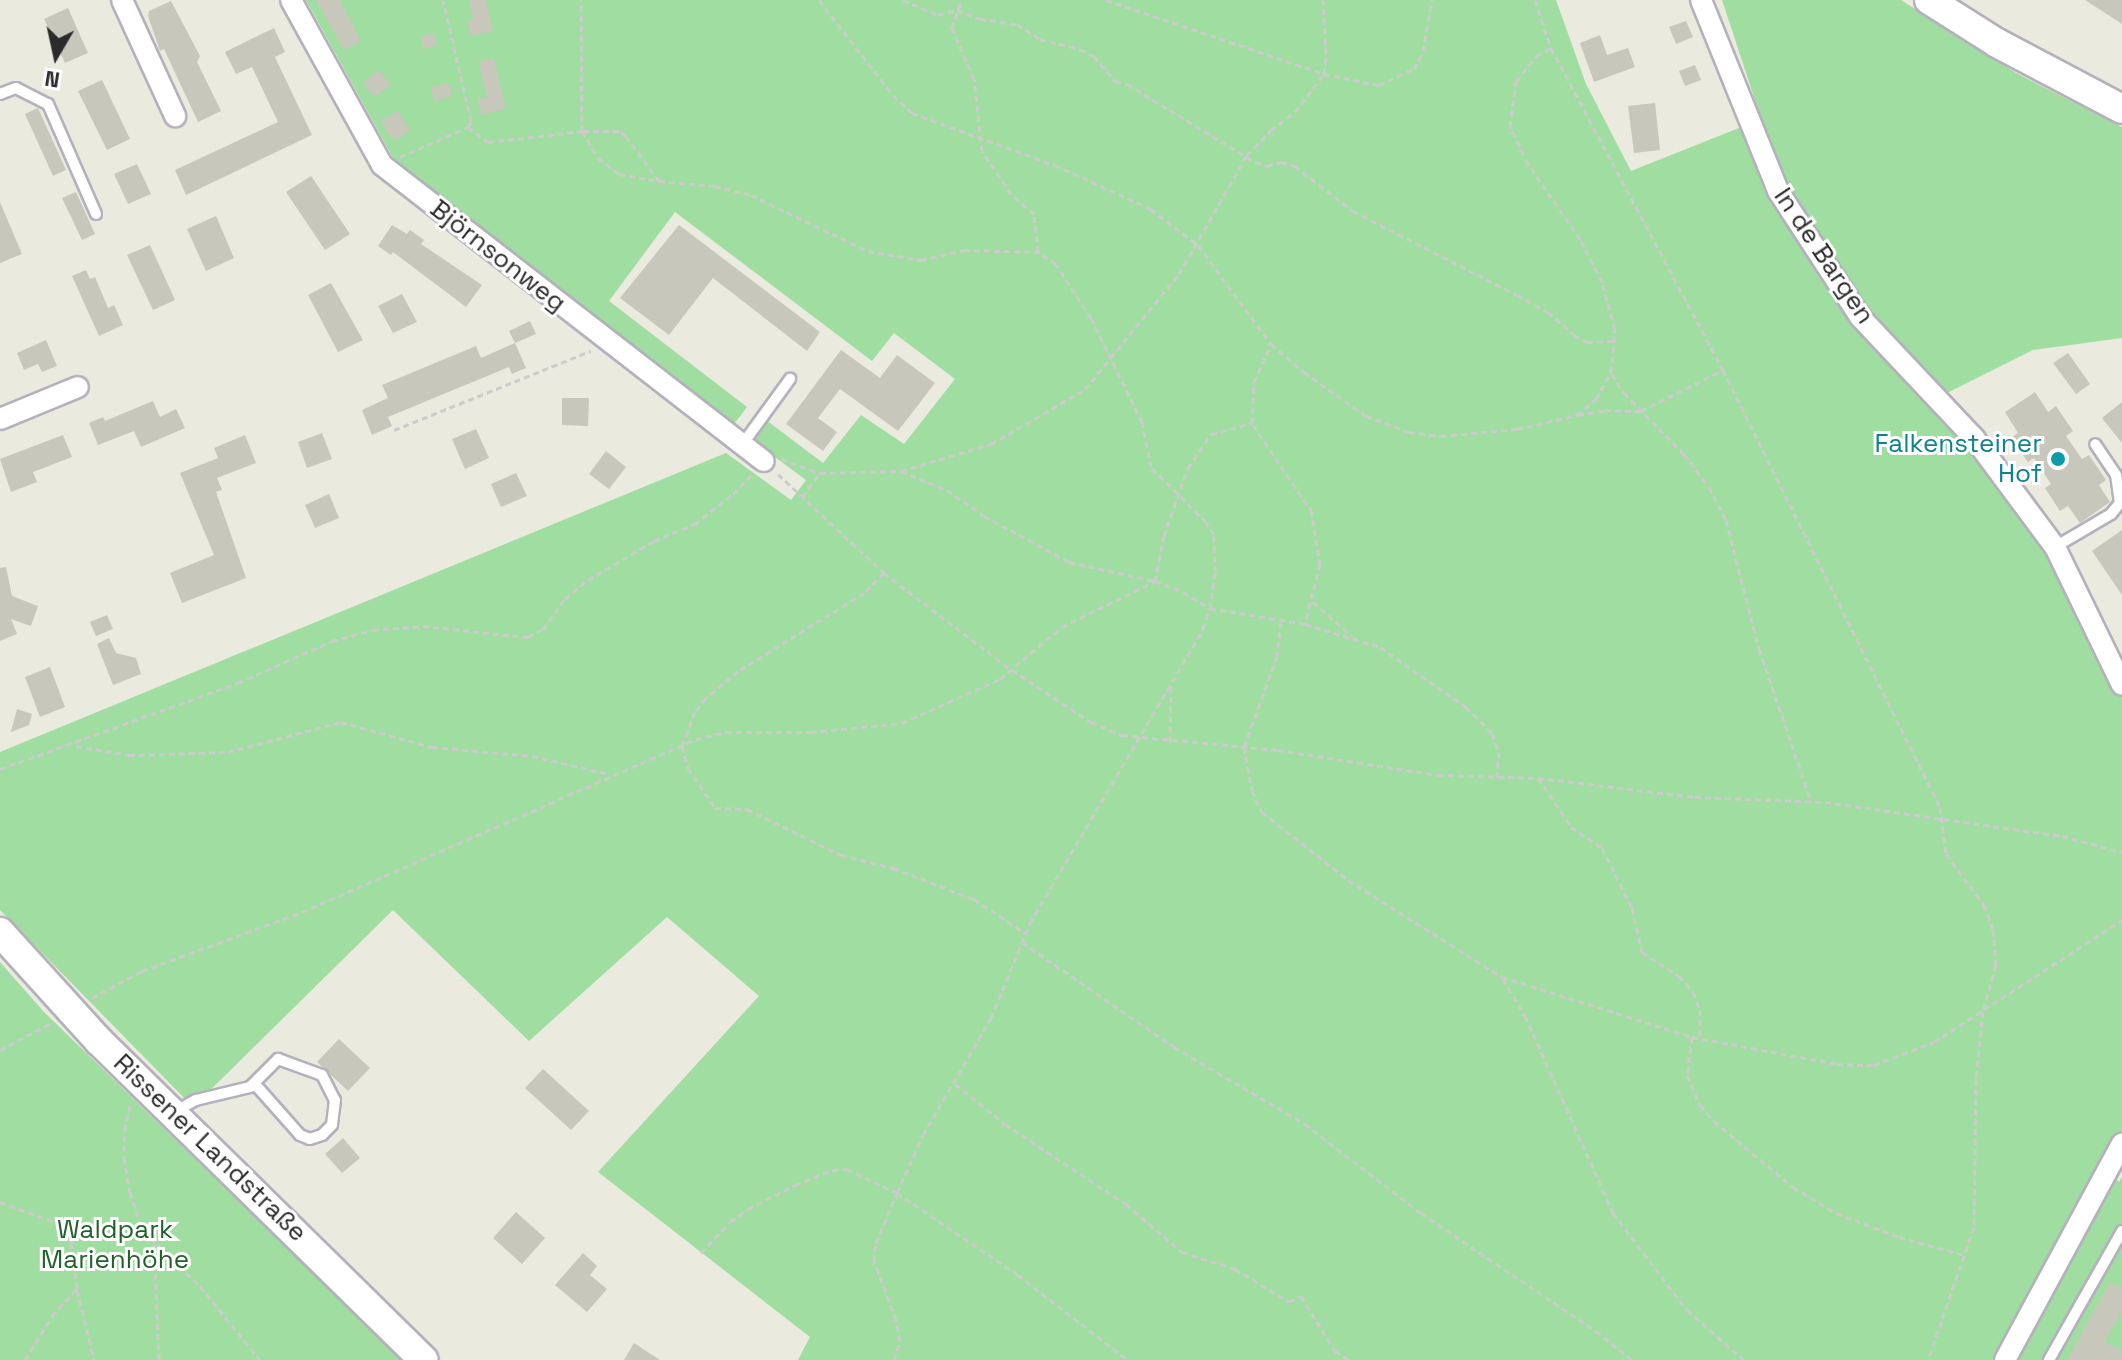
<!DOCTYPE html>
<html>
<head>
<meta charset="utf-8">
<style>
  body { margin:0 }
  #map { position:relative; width:2122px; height:1360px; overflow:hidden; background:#ebeade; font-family:"Space Grotesk",sans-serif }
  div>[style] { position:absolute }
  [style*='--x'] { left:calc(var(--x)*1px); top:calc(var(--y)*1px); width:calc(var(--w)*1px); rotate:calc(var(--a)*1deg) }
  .green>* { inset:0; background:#9fdda0 }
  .building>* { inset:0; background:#c7c7bc }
  .path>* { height:3px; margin-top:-1.5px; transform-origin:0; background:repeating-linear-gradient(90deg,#ccc 0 6px,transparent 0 10px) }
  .roads { filter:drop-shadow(2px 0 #b4b1bd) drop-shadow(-2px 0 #b4b1bd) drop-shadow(0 2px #b4b1bd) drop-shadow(0 -2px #b4b1bd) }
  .lane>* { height:10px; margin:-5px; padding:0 5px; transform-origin:5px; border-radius:5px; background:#fff }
  .street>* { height:20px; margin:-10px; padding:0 10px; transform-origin:10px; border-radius:10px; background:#fff }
  .secondary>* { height:28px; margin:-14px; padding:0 14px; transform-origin:14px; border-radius:14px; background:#fff }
  .dots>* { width:22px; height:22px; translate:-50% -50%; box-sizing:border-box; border:4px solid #fff; border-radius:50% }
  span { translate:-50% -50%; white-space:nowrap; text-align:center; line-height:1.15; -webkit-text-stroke:6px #fff; paint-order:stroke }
  .street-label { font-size:26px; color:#2b2b2b }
  .culture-label { font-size:26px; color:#0d838f }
  .right { translate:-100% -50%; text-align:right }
  .park-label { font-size:26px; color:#20622a }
  .north { position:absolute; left:16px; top:16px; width:80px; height:80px; -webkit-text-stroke:6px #fff; paint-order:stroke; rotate:189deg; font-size:22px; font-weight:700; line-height:32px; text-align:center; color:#2b2b2b }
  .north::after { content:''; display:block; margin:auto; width:28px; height:36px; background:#2b2b2b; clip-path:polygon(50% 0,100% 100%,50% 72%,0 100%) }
</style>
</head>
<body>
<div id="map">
  <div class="green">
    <i style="clip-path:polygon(306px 0,1556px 0,1586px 84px,1631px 171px,1739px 128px,1855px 320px,1941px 409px,2047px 552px,2122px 696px,2122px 1132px,2104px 1166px,2119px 1182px,2122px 1177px,2122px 1360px,798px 1360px,810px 1337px,598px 1172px,759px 996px,667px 917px,529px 1041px,393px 910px,193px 1107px,0 910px,0 752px,726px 453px,791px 500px,806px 480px,752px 440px,766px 420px,823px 463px,861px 415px,904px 444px,955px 379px,894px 333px,872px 361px,675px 212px,609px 301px,747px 407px,734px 424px,397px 165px)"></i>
    <i style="clip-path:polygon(1722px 0,1901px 0,2016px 73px,2122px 127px,2122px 338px,2033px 350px,1947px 393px,1872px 320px,1777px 167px)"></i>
    <i style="clip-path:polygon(0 962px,44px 1012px,402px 1360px,0 1360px)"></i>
  </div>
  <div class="building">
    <i style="clip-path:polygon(316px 0,340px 0,361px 41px,344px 50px)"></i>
    <i style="clip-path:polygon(469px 0,486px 0,493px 31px,471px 36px,467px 21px,473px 20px)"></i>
    <i style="clip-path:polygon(2085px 0,2122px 0,2122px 24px)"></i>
    <i style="clip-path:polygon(171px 1px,200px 56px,197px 62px,221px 111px,198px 122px,164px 49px,160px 51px,148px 16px,149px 11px)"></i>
    <i style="clip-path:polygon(68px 8px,88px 53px,65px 63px,44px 19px)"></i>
    <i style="clip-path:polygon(1686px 21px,1693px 37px,1676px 44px,1669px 27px)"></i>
    <i style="clip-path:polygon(274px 28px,285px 52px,275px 57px,312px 135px,186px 195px,175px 170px,278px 122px,252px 67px,236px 74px,225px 52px)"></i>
    <i style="clip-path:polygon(434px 33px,437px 45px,424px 49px,421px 37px)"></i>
    <i style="clip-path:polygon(1600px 35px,1607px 55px,1628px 48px,1635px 67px,1594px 82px,1580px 43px)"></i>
    <i style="clip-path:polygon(494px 58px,506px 109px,481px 115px,477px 99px,487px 97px,478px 62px)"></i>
    <i style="clip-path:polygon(1695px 65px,1701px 80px,1685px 86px,1679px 71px)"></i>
    <i style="clip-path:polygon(379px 70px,391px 85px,374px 97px,363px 82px)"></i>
    <i style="clip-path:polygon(102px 80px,130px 139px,107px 150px,78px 91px)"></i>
    <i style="clip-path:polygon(449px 83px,452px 96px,434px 101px,431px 87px)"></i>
    <i style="clip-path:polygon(1655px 103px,1660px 150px,1634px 153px,1628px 106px)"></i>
    <i style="clip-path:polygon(38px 108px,66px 170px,53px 176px,25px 114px)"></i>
    <i style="clip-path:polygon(398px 111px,410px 131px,393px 141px,381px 121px)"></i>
    <i style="clip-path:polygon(137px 164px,151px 194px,128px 204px,114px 174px)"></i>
    <i style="clip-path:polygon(311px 176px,350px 234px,325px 250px,286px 192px)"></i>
    <i style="clip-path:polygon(76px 192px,95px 234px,82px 240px,62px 198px)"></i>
    <i style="clip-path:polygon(0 202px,22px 254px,0 263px)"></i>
    <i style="clip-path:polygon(216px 216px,234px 258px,206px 271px,187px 229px)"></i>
    <i style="clip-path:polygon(392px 225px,407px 234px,410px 230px,424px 240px,421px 244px,482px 285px,466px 307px,393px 252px,391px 255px,378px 246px)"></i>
    <i style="clip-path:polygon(679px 225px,820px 332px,807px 351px,713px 278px,669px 335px,620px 298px)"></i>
    <i style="clip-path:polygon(150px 245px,175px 300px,153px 310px,127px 255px)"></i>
    <i style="clip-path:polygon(86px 270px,90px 279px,95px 277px,108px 308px,114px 305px,123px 325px,99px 336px,72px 276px)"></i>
    <i style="clip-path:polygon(331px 283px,363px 340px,338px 352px,308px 295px)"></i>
    <i style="clip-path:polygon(402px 294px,417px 322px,393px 333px,378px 306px)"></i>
    <i style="clip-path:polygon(530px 321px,536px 334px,515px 343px,509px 331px)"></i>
    <i style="clip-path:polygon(46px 340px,57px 366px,42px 372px,38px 364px,24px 370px,17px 353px)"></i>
    <i style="clip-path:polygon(515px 343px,526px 368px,512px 374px,509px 367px,388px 417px,392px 426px,372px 435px,362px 410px,388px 398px,382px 385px,476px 346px,481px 358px)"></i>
    <i style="clip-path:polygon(841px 350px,880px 378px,897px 355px,935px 383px,898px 431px,840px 389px,818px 418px,837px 432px,823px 451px,786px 424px)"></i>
    <i style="clip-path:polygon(2068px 353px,2090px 384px,2076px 394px,2053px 363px)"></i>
    <i style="clip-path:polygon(2035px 392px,2048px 412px,2056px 406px,2073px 431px,2066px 436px,2082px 459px,2089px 455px,2106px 480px,2099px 485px,2110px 502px,2080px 523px,2068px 506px,2060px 511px,2045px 488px,2051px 484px,2034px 458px,2028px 462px,2011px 438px,2018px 433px,2005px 412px)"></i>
    <i style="clip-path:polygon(562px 398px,589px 398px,588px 426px,562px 425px)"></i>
    <i style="clip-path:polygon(153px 401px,160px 417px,176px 409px,185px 428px,141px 447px,134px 431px,98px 445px,89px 423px,103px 417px,105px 421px)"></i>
    <i style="clip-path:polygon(2122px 402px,2122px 443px,2102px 418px)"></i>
    <i style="clip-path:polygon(476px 429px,489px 458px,465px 469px,452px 439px)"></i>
    <i style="clip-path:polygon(322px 433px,332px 459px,307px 468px,298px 442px)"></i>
    <i style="clip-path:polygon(63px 435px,72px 457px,33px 472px,37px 482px,11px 492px,0 459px)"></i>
    <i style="clip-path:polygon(245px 435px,256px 463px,217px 478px,222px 490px,216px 492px,246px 578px,182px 603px,170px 573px,214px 555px,180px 473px,218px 458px,214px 448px)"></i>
    <i style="clip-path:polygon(606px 451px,626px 467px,609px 489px,589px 474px)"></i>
    <i style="clip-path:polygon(516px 473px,527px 496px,501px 507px,491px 484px)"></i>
    <i style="clip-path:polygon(329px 494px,339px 518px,315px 528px,305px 505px)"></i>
    <i style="clip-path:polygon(2122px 530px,2122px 595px,2092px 551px)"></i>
    <i style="clip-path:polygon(6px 567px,12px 596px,38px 606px,31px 626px,11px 619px,17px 634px,0 641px,0 568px)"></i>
    <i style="clip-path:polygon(107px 615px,113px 629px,96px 636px,90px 622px)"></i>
    <i style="clip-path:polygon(109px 638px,116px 653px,136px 658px,141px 674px,113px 685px,97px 644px)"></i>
    <i style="clip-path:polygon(50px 667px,65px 707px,40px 717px,25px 677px)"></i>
    <i style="clip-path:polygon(17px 709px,32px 714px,29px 725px,11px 732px)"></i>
    <i style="clip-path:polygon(339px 1039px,370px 1068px,348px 1091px,317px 1062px)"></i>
    <i style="clip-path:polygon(543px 1069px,589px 1111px,571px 1130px,525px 1088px)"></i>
    <i style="clip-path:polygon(343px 1138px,360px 1158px,342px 1173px,325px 1154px)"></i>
    <i style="clip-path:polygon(516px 1212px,545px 1238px,522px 1264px,493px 1238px)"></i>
    <i style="clip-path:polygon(583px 1253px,597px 1266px,590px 1275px,607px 1289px,587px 1312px,555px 1285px)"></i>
    <i style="clip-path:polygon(2110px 1282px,2122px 1288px,2122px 1311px,2105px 1342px,2122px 1351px,2122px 1360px,2067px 1360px)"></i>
    <i style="clip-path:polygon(634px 1343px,660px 1360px,624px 1360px)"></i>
  </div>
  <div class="path">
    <i style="--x:819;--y:0;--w:120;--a:52.1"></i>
    <i style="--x:893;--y:95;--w:26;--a:43"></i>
    <i style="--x:912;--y:113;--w:152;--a:20"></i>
    <i style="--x:1055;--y:165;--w:106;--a:24.6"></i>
    <i style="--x:1151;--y:209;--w:59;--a:37.5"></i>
    <i style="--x:1198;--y:245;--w:123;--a:53.6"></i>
    <i style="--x:1271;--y:344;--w:43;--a:40.3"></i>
    <i style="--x:1304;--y:372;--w:76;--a:35.4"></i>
    <i style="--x:1366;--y:416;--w:46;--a:20.4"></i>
    <i style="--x:1409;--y:432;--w:32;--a:7"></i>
    <i style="--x:1441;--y:436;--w:76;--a:-5.3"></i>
    <i style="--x:1517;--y:429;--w:62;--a:-13.1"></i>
    <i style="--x:1577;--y:415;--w:25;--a:-40"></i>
    <i style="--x:1596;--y:399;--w:31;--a:-61"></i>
    <i style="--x:1611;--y:372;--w:43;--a:-84.7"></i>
    <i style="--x:1615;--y:329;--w:49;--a:-105.5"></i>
    <i style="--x:1602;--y:282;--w:48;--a:-117.1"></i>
    <i style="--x:1580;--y:239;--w:91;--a:-124.7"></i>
    <i style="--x:1528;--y:164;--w:42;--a:-115.3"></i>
    <i style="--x:1510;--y:126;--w:45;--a:-82.4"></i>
    <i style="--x:1516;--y:81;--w:32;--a:-51"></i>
    <i style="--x:1536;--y:56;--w:17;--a:-28"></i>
    <i style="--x:903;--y:0;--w:38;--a:23"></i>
    <i style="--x:938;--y:15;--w:20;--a:-15"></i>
    <i style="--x:957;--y:10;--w:25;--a:21"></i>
    <i style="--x:980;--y:19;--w:37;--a:8"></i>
    <i style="--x:1017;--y:24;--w:27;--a:33"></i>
    <i style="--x:1040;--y:39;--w:41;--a:14"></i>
    <i style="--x:1080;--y:49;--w:16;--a:27"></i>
    <i style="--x:1094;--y:56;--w:33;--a:50"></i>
    <i style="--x:1115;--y:81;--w:12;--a:14"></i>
    <i style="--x:1127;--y:84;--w:150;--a:31.4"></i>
    <i style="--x:1255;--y:162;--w:13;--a:18"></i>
    <i style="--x:1267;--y:166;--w:15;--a:-16"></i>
    <i style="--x:1281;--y:162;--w:15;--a:16"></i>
    <i style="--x:1295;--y:166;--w:73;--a:37.8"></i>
    <i style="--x:1353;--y:211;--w:184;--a:27.1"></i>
    <i style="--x:1517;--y:295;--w:35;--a:29"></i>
    <i style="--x:1548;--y:312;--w:35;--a:41"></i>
    <i style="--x:1574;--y:335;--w:15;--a:28"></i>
    <i style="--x:1587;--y:342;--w:26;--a:-2"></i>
    <i style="--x:1106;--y:0;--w:230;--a:18.7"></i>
    <i style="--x:1324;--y:74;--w:56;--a:11.3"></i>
    <i style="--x:1379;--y:85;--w:38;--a:-25"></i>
    <i style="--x:1414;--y:69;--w:20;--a:-63"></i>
    <i style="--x:1423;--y:51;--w:52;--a:-80"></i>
    <i style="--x:1535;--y:0;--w:51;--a:71.6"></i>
    <i style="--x:1551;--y:48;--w:365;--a:61.9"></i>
    <i style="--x:1723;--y:370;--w:488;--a:63.6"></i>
    <i style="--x:1940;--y:807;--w:47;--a:82.7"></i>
    <i style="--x:1946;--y:854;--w:64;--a:53.3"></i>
    <i style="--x:1984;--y:905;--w:27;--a:70"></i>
    <i style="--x:1993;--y:930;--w:35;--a:85"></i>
    <i style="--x:1996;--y:965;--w:48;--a:105.8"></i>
    <i style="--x:1983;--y:1011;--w:68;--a:95.9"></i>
    <i style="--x:1976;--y:1079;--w:148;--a:90.8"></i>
    <i style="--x:1974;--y:1227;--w:141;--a:109.1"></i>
    <i style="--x:468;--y:127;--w:25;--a:37"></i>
    <i style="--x:488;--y:142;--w:95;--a:-6.7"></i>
    <i style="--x:582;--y:131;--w:131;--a:-90.4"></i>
    <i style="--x:400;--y:157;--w:74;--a:-23.8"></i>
    <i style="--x:468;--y:127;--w:7;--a:-63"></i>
    <i style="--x:471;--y:121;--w:124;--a:-103"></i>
    <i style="--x:659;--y:181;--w:56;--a:-126.3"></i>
    <i style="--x:626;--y:136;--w:9;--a:-144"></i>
    <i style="--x:619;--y:131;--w:37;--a:180"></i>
    <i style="--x:582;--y:131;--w:31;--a:59"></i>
    <i style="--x:598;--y:158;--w:26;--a:37"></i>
    <i style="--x:619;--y:174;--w:41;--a:9.9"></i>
    <i style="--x:659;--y:181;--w:56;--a:5.1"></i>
    <i style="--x:715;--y:186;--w:37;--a:14"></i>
    <i style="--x:751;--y:195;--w:130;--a:25.6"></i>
    <i style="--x:868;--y:251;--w:54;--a:9.6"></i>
    <i style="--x:921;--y:260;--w:44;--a:-13.1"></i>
    <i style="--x:964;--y:250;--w:74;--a:1.5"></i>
    <i style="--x:1612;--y:374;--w:22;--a:58"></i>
    <i style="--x:1624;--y:393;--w:86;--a:45.5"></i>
    <i style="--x:1684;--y:454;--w:41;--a:52.9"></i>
    <i style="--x:1709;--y:487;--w:37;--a:63"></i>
    <i style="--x:1726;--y:520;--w:133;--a:75.7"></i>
    <i style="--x:1759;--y:649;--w:161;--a:71.1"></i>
    <i style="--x:1578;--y:415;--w:27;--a:-10"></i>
    <i style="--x:1605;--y:410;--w:36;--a:2"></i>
    <i style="--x:1641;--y:411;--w:92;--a:-26.6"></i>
    <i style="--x:1253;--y:425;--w:103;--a:55.7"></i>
    <i style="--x:1311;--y:510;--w:55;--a:80.5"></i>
    <i style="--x:1320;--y:564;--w:62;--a:104"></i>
    <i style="--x:394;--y:430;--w:212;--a:-21.9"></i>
    <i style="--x:781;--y:459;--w:41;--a:19.7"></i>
    <i style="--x:820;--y:473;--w:81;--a:-1.4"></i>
    <i style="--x:901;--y:471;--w:94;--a:-16.7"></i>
    <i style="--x:991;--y:444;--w:109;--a:-30.3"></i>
    <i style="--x:1085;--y:389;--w:149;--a:-50.7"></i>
    <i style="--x:1179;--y:274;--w:137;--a:-60.3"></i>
    <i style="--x:1247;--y:155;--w:35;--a:-46"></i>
    <i style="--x:1271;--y:130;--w:30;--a:-37"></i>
    <i style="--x:1295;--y:112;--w:48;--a:-52.7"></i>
    <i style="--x:1324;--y:74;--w:20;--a:-84"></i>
    <i style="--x:1326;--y:54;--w:54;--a:-93.2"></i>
    <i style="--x:901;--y:471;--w:50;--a:22.4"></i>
    <i style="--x:947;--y:490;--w:45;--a:35.1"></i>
    <i style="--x:984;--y:516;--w:97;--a:28.4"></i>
    <i style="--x:1069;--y:562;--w:88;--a:12.5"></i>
    <i style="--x:1155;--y:581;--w:30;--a:21"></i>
    <i style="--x:1183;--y:592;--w:31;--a:31"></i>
    <i style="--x:1210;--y:608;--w:96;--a:9.6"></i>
    <i style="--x:1305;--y:624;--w:78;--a:17"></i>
    <i style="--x:1380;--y:647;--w:105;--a:34.9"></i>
    <i style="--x:1466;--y:707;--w:37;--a:45"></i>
    <i style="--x:1492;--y:733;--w:20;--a:70"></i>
    <i style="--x:1499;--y:752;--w:25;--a:95"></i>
    <i style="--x:778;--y:474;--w:145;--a:43"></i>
    <i style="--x:884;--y:573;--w:161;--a:37.2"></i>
    <i style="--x:1012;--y:670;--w:95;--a:33.4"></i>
    <i style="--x:1091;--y:722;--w:34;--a:23"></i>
    <i style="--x:1122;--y:735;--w:157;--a:5.5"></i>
    <i style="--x:1278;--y:750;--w:162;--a:8.9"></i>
    <i style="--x:1438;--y:775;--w:100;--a:1.7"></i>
    <i style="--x:1538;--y:778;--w:158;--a:6.9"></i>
    <i style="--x:1695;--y:797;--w:130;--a:2.2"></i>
    <i style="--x:1825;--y:802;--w:239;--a:8.2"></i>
    <i style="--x:2062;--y:836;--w:62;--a:14.9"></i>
    <i style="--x:802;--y:497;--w:30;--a:-53"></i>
    <i style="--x:884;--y:573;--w:28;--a:135"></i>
    <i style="--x:864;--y:593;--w:148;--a:148.2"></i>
    <i style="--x:738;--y:671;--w:42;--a:139.8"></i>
    <i style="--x:706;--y:698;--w:18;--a:128"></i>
    <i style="--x:695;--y:712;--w:36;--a:111"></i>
    <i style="--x:682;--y:746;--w:23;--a:75"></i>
    <i style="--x:688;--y:768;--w:48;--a:56"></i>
    <i style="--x:715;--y:808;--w:32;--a:2"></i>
    <i style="--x:747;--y:809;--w:105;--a:26.1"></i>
    <i style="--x:841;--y:855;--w:54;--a:14"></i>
    <i style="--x:893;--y:868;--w:87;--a:20.9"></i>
    <i style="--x:974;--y:899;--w:61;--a:33.7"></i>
    <i style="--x:1313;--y:602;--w:52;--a:41.1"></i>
    <i style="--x:1281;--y:622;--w:34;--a:97"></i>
    <i style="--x:1277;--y:656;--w:97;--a:109.9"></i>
    <i style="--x:1244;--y:747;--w:44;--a:79.5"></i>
    <i style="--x:1252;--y:790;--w:24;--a:66"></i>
    <i style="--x:1262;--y:812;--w:110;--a:38.3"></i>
    <i style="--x:1348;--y:880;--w:182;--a:32.2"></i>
    <i style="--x:1502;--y:977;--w:199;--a:17.5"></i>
    <i style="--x:1692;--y:1037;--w:147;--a:10.5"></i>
    <i style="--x:1837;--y:1064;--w:37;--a:2"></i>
    <i style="--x:1874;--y:1065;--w:64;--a:-21"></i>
    <i style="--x:1934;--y:1042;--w:224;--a:-33"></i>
    <i style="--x:1170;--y:742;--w:59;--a:-89"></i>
    <i style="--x:76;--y:746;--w:54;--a:9.6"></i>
    <i style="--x:129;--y:755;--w:99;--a:-1.7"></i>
    <i style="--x:228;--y:752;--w:117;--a:-14.9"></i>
    <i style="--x:341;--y:722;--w:94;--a:15.4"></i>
    <i style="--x:432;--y:747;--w:100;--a:5.1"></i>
    <i style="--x:532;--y:756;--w:79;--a:13.2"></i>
    <i style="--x:0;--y:769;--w:253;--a:-19.9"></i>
    <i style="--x:238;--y:683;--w:103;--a:-24.1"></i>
    <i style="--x:332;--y:641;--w:42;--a:-15"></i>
    <i style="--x:373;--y:630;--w:50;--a:-4.6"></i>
    <i style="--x:423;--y:626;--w:106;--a:6"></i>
    <i style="--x:528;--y:637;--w:17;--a:-28"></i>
    <i style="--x:543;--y:629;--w:37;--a:-54"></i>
    <i style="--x:565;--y:599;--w:30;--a:-40"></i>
    <i style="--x:588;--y:580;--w:77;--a:-30.6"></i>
    <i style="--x:654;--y:541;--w:44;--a:-22.5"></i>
    <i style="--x:695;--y:524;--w:48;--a:-38.3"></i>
    <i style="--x:733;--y:494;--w:28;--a:-46"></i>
    <i style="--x:1538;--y:778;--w:59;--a:56"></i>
    <i style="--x:1571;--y:827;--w:37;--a:34"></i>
    <i style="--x:1602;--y:848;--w:67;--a:63.4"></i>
    <i style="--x:1632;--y:908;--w:45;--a:77.2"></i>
    <i style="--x:1642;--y:952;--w:44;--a:33"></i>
    <i style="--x:1679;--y:976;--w:21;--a:49"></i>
    <i style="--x:1693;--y:992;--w:19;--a:69"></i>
    <i style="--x:1700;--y:1010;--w:29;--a:90"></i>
    <i style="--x:1022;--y:942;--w:185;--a:34.6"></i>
    <i style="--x:1174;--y:1047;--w:152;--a:30.4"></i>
    <i style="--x:1305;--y:1124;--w:146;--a:37.5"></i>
    <i style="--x:1421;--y:1213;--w:211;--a:34"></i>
    <i style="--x:1596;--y:1331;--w:46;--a:38.9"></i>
    <i style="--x:1503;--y:979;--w:43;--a:59.3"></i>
    <i style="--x:1525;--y:1016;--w:216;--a:65.9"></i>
    <i style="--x:1613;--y:1213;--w:122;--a:52.7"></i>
    <i style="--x:1687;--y:1310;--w:76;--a:41.3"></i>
    <i style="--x:92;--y:998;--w:57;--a:-28.4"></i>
    <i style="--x:142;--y:971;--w:171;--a:-20.2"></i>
    <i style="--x:302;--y:912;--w:430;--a:-23.7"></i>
    <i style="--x:696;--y:739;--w:31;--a:-13"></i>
    <i style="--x:726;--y:732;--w:85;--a:0"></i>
    <i style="--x:811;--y:732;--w:91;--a:-5.6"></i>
    <i style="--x:902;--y:723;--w:107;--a:-24.2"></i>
    <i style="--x:1000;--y:679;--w:81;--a:-40"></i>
    <i style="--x:1062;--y:627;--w:104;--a:-26.3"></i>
    <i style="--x:1155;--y:581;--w:46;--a:-78.7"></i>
    <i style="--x:1164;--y:536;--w:72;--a:-70.6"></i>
    <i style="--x:1188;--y:468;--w:41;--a:-55.9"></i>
    <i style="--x:1211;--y:434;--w:42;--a:-15"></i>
    <i style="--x:1252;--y:423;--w:41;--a:-87.2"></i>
    <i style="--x:1254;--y:382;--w:42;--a:-65.9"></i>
    <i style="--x:1692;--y:1037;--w:38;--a:97"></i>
    <i style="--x:1687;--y:1075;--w:33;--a:67"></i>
    <i style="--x:1700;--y:1105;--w:21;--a:49"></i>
    <i style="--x:1714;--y:1121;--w:103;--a:39.9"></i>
    <i style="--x:1793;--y:1187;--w:50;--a:31.2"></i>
    <i style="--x:1836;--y:1213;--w:67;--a:20.9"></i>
    <i style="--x:1899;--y:1237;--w:67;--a:15.5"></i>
    <i style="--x:0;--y:1050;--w:58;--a:-27.9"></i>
    <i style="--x:955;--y:1084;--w:64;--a:38.7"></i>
    <i style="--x:1005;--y:1124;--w:145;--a:33.5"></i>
    <i style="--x:1126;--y:1204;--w:74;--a:40.6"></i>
    <i style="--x:1182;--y:1252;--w:56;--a:17.8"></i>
    <i style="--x:1235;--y:1269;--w:63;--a:31.4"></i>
    <i style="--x:1289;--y:1302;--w:13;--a:-27"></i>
    <i style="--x:1301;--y:1296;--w:65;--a:58.3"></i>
    <i style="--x:1335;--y:1351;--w:17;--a:33"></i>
    <i style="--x:130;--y:1105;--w:22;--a:103"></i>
    <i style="--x:125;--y:1126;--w:32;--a:92"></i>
    <i style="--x:124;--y:1158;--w:35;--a:80"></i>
    <i style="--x:130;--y:1192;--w:41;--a:71.6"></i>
    <i style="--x:143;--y:1231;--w:79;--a:44"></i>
    <i style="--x:200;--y:1286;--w:95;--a:51"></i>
    <i style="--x:0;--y:1202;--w:81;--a:20.2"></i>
    <i style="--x:76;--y:1230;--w:49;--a:5.8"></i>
    <i style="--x:125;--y:1235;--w:17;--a:-13"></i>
    <i style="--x:154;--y:1244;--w:116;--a:87.5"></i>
    <i style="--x:701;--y:1253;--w:42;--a:-46.9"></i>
    <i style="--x:730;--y:1222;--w:22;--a:-36"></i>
    <i style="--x:748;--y:1209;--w:53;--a:-27.1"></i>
    <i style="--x:795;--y:1185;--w:41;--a:-21.5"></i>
    <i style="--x:833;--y:1170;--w:14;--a:-4"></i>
    <i style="--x:847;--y:1169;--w:55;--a:25.6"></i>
    <i style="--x:897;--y:1193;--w:146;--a:34.1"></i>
    <i style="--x:1018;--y:1275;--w:139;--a:37.7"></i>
    <i style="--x:77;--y:1290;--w:72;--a:76.3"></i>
    <i style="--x:25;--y:1360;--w:52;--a:-58.5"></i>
    <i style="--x:52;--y:1316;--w:38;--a:-48"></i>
    <i style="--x:77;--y:1288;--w:45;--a:-97.6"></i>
    <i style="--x:71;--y:1243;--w:14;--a:-69"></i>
    <i style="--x:894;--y:1360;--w:20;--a:-72"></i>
    <i style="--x:900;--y:1341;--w:21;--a:-101"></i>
    <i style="--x:896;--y:1320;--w:63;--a:-110.4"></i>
    <i style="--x:874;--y:1261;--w:18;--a:-84"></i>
    <i style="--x:876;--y:1243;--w:54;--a:-67.2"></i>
    <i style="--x:897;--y:1193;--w:64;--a:-65.9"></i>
    <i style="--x:923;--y:1135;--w:135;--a:-59.8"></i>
    <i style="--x:991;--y:1018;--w:103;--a:-67.7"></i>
    <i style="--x:1030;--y:923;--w:341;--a:-59.5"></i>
    <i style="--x:1203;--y:629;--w:22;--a:-72"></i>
    <i style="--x:1210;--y:608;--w:36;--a:-82"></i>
    <i style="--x:1215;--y:572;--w:38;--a:-92"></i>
    <i style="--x:1214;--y:534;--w:14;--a:-124"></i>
    <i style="--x:1206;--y:522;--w:78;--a:-135"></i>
    <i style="--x:1151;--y:467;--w:46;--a:-101.3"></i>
    <i style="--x:1142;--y:422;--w:116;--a:-116.1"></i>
    <i style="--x:1091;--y:318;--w:64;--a:-122.9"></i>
    <i style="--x:1056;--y:264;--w:22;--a:-146"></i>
    <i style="--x:1038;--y:252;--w:38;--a:-96"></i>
    <i style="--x:1034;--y:214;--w:30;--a:-139"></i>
    <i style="--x:1011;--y:194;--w:52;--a:-124"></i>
    <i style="--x:982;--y:151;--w:72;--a:-96.3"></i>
    <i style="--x:974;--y:79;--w:56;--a:-113.3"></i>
    <i style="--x:952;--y:28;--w:29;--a:-72"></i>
  </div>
  <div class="roads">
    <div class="lane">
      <i style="--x:0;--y:94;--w:17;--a:-21"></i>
      <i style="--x:16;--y:88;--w:36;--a:27"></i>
      <i style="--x:48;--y:104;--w:120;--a:66.4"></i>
      <i style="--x:742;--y:445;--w:82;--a:-54"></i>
      <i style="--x:2055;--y:547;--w:65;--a:-30.5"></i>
      <i style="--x:2111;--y:514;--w:14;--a:-51"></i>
      <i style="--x:2120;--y:503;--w:28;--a:-98"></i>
      <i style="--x:2116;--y:475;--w:37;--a:-124"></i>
      <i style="--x:174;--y:1112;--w:25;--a:-29"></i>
      <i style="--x:196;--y:1100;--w:56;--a:-13.5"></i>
      <i style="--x:250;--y:1087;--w:40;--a:-45"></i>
      <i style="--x:278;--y:1059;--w:47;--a:20"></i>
      <i style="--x:322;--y:1075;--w:28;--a:63"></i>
      <i style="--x:335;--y:1100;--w:25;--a:97"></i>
      <i style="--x:332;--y:1125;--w:14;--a:135"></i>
      <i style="--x:322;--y:1135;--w:13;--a:162"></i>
      <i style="--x:310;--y:1139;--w:11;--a:-158"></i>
      <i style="--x:300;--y:1135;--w:69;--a:-131.5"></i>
      <i style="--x:2049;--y:1360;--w:148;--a:-60.5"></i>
    </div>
    <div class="street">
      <i style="--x:122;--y:0;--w:128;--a:65.4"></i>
      <i style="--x:291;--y:0;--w:188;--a:61.1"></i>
      <i style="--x:382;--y:165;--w:483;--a:37.8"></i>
      <i style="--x:1701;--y:0;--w:206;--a:68"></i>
      <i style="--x:1778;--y:191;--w:150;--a:56.9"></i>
      <i style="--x:1860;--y:317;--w:166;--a:46.7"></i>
      <i style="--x:1974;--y:438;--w:136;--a:53.4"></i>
      <i style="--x:2055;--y:547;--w:153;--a:64.1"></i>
      <i style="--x:0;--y:419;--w:84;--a:-22.3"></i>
      <i style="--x:2005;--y:1360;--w:246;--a:-61.6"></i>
    </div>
    <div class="secondary">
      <i style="--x:1929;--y:0;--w:80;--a:32.3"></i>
      <i style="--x:1997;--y:43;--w:141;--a:27.8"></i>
      <i style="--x:0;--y:932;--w:147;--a:47.8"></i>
      <i style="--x:99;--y:1041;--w:455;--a:44.5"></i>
    </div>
  </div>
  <div class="dots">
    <i style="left:2058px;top:459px;background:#0f9aa8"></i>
  </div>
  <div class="street-label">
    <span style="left:498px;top:256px;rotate:38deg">Björnsonweg</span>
    <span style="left:1824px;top:256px;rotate:56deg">In de Bargen</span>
    <span style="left:210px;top:1148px;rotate:44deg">Rissener Landstraße</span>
  </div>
  <div class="culture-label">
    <span class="right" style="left:2042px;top:459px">Falkensteiner<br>Hof</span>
  </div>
  <div class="park-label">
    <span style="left:115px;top:1245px">Waldpark<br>Marienhöhe</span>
  </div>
  <div class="north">N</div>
</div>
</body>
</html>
